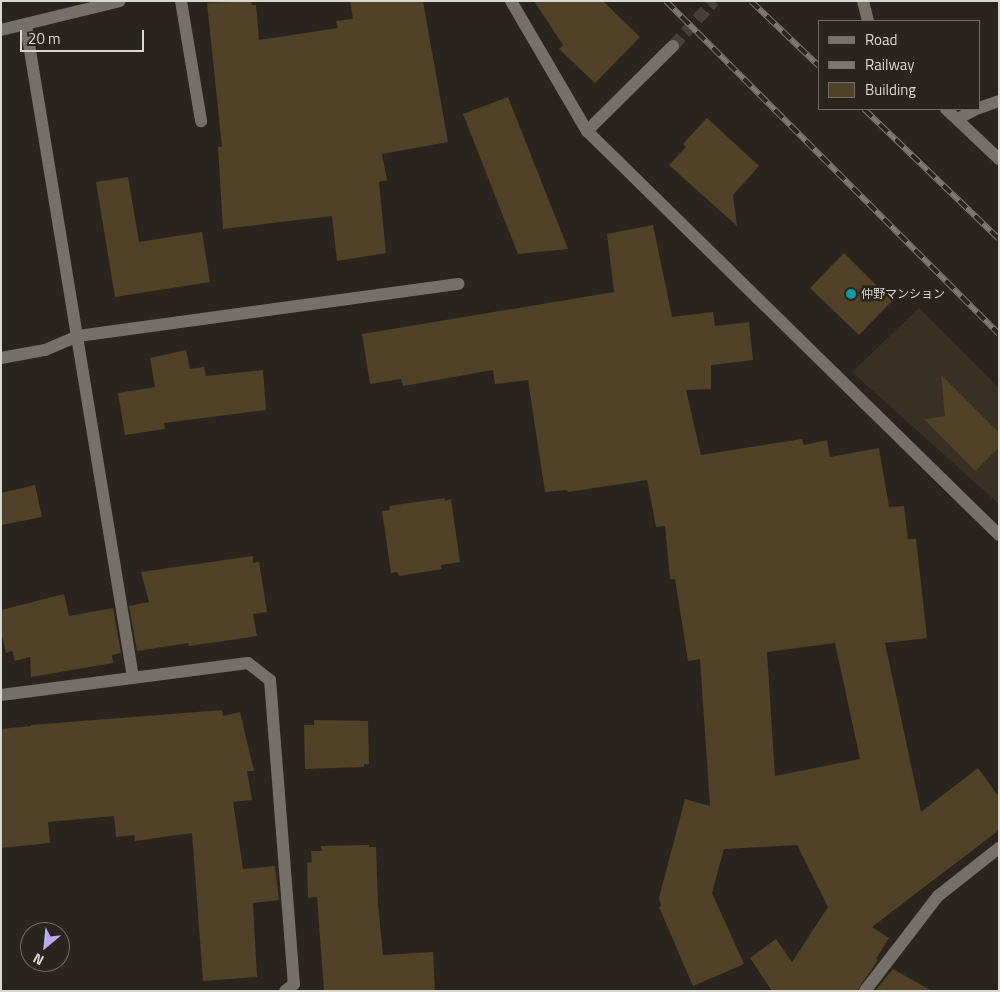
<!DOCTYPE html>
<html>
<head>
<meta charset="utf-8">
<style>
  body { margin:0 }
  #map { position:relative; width:1000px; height:992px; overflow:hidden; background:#29251e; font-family:"Titillium Web","Noto Sans JP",sans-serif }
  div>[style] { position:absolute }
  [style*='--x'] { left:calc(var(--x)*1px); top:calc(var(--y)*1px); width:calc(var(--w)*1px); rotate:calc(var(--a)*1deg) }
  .built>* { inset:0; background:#383024 }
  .building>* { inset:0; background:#504127 }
  .street-tunnel>* { height:12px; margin-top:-6px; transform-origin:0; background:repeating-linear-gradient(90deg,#444039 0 12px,transparent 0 18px) }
  .street>* { height:12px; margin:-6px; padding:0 6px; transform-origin:6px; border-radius:6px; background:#757068 }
  .rail>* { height:5.5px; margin-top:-2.75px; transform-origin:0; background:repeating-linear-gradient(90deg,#29251e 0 11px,#7c7973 0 22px); box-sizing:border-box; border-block:1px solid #7c7973 }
  .dots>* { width:14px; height:14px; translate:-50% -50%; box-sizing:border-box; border:2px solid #29251e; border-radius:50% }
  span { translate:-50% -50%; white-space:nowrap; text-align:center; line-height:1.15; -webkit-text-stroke:5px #29251e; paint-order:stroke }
  .poi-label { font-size:12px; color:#dad8d3 }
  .left { translate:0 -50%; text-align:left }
  .frame { position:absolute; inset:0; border:2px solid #dad8d3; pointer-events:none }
  .legend { position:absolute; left:818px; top:20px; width:162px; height:90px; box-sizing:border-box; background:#29251e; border:1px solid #706d66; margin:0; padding:6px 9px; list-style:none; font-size:15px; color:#dad8d3 }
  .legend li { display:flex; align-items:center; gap:10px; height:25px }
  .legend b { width:25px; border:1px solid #706d66 }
  .north { position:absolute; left:20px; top:922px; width:50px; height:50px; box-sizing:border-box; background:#29251e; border:1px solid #706d66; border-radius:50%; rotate:208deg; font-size:14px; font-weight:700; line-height:20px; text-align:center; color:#dad8d3 }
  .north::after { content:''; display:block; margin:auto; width:18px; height:22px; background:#b9aaf7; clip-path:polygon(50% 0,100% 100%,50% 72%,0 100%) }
  .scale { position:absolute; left:20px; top:30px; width:124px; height:22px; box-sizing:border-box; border:2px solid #dad8d3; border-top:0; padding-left:6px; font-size:15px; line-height:18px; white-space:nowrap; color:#dad8d3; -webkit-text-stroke:4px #29251e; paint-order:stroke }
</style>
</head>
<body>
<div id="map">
  <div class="built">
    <i style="clip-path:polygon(919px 308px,999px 388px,999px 504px,852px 372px)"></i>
  </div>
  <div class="building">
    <i style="clip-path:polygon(251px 1px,252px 5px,256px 5px,259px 40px,338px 28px,336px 21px,353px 19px,350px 1px,423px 1px,448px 142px,382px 154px,387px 180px,379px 182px,386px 253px,337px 261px,332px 216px,223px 229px,218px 147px,222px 147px,207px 3px)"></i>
    <i style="clip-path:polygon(534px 1px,603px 1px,640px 37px,595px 83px,559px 49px,563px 45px)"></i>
    <i style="clip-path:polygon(508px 97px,568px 249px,518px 254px,463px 114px)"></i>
    <i style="clip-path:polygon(707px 118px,759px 166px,733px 195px,737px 226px,669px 165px,686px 147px,683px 144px)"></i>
    <i style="clip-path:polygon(128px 177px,139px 242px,202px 232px,210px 282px,115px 297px,96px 182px)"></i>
    <i style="clip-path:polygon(evenodd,653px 225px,672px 317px,713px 312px,715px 326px,749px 322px,753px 360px,711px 365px,711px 389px,686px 390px,701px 455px,802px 439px,804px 445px,827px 440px,830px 457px,879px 448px,889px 507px,904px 506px,908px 539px,916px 539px,927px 638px,885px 643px,921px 812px,978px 768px,999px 797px,999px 830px,872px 927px,889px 938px,876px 959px,878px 960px,857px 991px,772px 991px,750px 958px,776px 939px,792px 962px,828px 907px,797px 845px,724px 849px,712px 893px,744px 964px,693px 986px,659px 907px,661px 906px,659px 898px,685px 799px,710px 806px,700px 659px,688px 661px,675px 579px,670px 579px,665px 526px,656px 527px,647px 480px,568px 492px,567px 490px,545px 492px,528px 380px,495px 384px,493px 370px,403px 386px,401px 379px,370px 384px,362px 334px,614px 292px,607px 234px,653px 225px,835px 643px,860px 759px,775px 776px,767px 652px,835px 643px)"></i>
    <i style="clip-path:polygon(844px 253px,892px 301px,859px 335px,810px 288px)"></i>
    <i style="clip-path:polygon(186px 350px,190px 369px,204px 367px,206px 376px,263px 370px,266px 410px,164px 423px,165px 429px,125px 435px,118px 393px,155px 387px,150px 358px)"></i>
    <i style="clip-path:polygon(941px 375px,999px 433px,999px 447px,975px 471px,924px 419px,945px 416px)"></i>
    <i style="clip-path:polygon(35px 485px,42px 517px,1px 525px,1px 493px)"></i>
    <i style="clip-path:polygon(444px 498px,445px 501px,451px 499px,460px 562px,441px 565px,442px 569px,399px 576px,397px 572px,391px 573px,382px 511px,390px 510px,389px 506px)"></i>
    <i style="clip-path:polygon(253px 556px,253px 563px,259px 562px,267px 612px,253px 614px,257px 636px,189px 646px,188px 643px,137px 651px,129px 606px,149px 602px,141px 572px)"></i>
    <i style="clip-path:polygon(64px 594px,69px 616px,113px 608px,121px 653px,112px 655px,113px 663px,31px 677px,30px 657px,15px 661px,12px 651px,6px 653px,1px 632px,1px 610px)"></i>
    <i style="clip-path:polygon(222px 710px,223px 716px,240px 712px,254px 771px,247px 771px,252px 800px,233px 802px,243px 869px,275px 866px,279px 900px,253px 903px,257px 977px,203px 981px,192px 833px,135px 841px,134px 835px,116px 837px,114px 816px,48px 822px,50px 843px,1px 848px,1px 729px,31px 726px,31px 725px)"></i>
    <i style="clip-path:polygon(314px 720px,368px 721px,369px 764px,364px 764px,364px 767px,305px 769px,304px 725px,314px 725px)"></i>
    <i style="clip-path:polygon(369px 845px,369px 847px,376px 847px,378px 904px,383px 955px,433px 952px,435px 991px,324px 991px,317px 897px,308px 898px,307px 863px,312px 862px,311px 851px,322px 851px,321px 846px)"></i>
    <i style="clip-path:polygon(893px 969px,932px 991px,875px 991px)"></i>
  </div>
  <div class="street-tunnel">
    <i style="--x:673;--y:46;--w:61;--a:-47.7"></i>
  </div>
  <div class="street">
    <i style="--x:181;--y:1;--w:122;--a:80.5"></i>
    <i style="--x:511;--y:1;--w:151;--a:59.7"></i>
    <i style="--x:587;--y:131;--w:577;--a:44.44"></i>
    <i style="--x:863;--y:1;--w:21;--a:76"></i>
    <i style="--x:26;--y:26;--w:660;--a:80.67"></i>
    <i style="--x:1;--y:30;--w:122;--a:-13.7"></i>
    <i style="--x:979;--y:108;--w:21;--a:-19"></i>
    <i style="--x:946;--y:109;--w:73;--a:43.3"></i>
    <i style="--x:957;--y:119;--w:22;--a:-27"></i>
    <i style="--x:587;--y:131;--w:121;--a:-44.7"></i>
    <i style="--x:1;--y:358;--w:45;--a:-10.3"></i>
    <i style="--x:45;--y:350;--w:36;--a:-23"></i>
    <i style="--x:78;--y:336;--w:384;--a:-7.8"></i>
    <i style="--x:1;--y:695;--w:249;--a:-7.4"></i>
    <i style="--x:248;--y:663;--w:28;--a:38"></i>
    <i style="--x:270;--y:680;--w:305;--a:85.5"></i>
    <i style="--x:294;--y:984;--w:11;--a:142"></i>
    <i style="--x:865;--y:991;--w:120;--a:-52.5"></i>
    <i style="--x:938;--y:896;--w:78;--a:-38.2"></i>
  </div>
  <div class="rail">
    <i style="--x:666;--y:1;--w:471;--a:45"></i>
    <i style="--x:751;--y:1;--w:94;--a:43.7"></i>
    <i style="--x:864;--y:109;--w:187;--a:43.9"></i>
  </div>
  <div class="dots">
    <i style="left:851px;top:294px;background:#0f9aa8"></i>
  </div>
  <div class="poi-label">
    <span class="left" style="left:861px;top:294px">仲野マンション</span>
  </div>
  <div class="frame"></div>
  <ul class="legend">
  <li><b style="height:6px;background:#757068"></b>Road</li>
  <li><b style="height:6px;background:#7c7973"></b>Railway</li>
  <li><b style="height:14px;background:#504127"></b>Building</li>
  </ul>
  <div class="north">N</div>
  <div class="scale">20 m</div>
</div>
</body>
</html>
